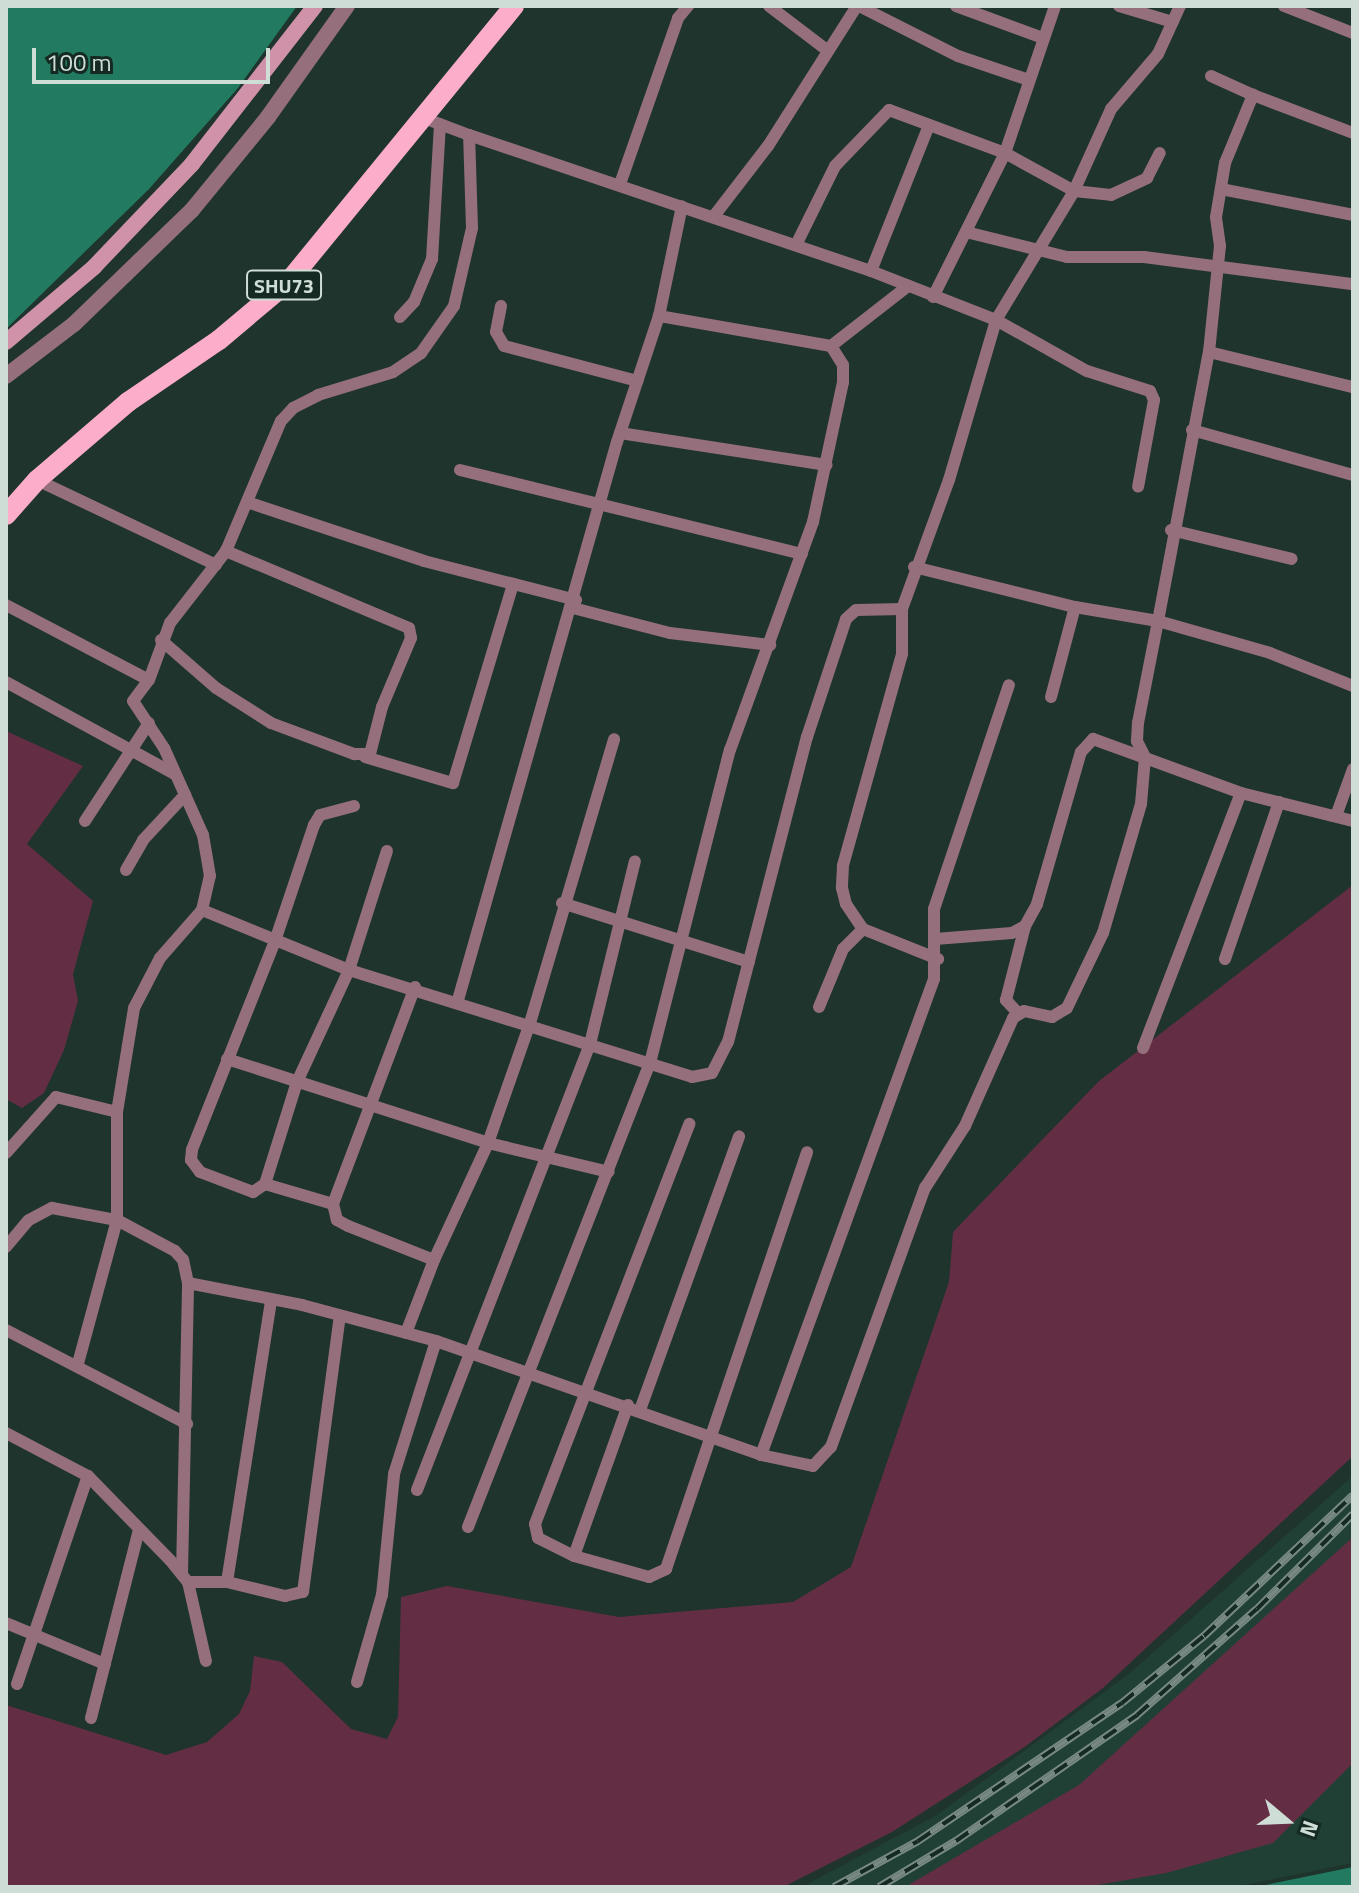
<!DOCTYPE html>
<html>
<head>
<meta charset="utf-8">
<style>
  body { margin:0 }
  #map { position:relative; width:1359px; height:1893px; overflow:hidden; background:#1e342c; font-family:"Titillium Web",sans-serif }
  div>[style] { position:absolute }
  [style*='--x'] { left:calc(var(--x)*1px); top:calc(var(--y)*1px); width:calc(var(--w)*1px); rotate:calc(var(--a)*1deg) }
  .built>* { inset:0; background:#214035 }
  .green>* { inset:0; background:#632e44 }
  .water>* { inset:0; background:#227b60 }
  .minor>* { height:12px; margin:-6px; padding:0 6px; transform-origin:6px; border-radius:6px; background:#956f7c }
  .tertiary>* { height:16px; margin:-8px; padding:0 8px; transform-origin:8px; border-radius:8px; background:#956f7c }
  .secondary>* { height:16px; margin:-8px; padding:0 8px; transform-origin:8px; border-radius:8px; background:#cf92a8 }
  .primary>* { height:20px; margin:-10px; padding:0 10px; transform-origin:10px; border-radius:10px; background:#fcadca }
  .rail>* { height:8px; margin-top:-4px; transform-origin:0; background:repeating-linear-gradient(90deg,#142a22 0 15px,#778982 0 30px); box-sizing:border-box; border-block:2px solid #778982 }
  span { translate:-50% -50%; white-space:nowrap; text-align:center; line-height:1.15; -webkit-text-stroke:8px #142a22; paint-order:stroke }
  .shield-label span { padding:2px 6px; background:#142a22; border:2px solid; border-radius:6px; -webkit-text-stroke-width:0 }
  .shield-label { font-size:20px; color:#cfddd7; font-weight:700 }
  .frame { position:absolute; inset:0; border:8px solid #cfddd7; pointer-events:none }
  .north { position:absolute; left:1247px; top:1781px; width:80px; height:80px; -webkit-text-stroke:6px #142a22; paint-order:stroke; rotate:109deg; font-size:22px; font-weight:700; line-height:32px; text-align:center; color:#cfddd7 }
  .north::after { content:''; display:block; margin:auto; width:28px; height:36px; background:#cfddd7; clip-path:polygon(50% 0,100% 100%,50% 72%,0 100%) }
  .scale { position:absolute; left:32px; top:48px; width:238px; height:36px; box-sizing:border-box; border:4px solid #cfddd7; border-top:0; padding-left:10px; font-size:24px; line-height:28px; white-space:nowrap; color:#cfddd7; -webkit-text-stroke:6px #142a22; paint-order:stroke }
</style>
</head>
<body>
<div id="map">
  <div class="built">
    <i style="clip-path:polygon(1353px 1476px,1353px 1863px,1234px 1887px,802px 1887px,937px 1815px,1130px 1673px)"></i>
  </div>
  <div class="green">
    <i style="clip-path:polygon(6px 731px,83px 766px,27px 844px,93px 901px,73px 974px,78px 1001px,64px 1050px,44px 1093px,22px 1108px,6px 1099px)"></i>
    <i style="clip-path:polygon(1353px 885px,1353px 1456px,1103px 1688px,1026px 1746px,892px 1832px,783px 1887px,6px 1887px,6px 1705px,166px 1755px,207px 1742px,239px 1714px,250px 1691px,254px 1656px,282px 1662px,351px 1729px,387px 1739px,398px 1717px,401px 1597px,447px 1586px,619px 1617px,793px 1602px,851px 1567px,949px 1282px,953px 1232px,1099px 1081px)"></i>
    <i style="clip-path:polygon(1353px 1537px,1353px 1763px,1273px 1843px,1166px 1873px,1086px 1887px,905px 1887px,1079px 1785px)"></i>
  </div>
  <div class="water">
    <i style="clip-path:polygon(6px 6px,297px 6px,238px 88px,149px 189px,6px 329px)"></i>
    <i style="clip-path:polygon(1353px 1867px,1353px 1887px,1256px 1887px)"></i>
  </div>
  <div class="minor">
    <i style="--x:769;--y:6;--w:74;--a:37.3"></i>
    <i style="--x:859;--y:6;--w:111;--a:26.8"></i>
    <i style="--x:958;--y:56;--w:75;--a:18.7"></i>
    <i style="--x:956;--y:6;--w:93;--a:20.2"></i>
    <i style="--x:1119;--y:6;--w:56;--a:16.5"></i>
    <i style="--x:1284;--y:6;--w:74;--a:21.4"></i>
    <i style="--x:1211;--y:76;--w:46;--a:24.3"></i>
    <i style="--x:469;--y:135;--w:424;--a:18.7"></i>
    <i style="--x:871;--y:271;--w:134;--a:21.4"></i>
    <i style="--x:996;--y:320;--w:104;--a:29.3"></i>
    <i style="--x:1087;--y:371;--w:66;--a:17.6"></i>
    <i style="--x:1150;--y:391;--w:10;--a:66"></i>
    <i style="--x:1154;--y:400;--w:88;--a:100.4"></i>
    <i style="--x:620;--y:184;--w:176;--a:-70.7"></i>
    <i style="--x:678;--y:18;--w:16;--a:-50"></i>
    <i style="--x:1221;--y:189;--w:135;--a:11.1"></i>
    <i style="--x:714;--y:216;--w:88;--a:-52.4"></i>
    <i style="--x:768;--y:146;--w:166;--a:-57.6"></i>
    <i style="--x:966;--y:232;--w:104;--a:13.9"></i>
    <i style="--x:1067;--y:257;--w:77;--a:0"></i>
    <i style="--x:1144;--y:257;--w:211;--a:7.4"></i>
    <i style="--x:796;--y:245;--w:88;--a:-63.7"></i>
    <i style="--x:835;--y:166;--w:78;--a:-46"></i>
    <i style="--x:889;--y:110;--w:124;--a:20.3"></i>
    <i style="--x:1005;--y:153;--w:79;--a:28.8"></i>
    <i style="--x:1074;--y:191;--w:90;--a:-65.7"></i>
    <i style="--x:1111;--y:109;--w:72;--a:-49.5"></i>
    <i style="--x:1158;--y:54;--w:53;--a:-65.4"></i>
    <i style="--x:871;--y:271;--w:157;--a:-68.3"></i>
    <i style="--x:933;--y:297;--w:161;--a:-63.4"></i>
    <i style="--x:1005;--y:153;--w:155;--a:-71.2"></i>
    <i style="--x:501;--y:306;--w:26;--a:101"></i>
    <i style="--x:496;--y:332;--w:16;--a:60"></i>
    <i style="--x:504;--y:346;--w:138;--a:14.7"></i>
    <i style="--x:400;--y:317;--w:21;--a:-47"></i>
    <i style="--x:414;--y:302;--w:47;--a:-67.3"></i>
    <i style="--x:432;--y:259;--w:135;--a:-86.6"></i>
    <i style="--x:831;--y:346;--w:98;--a:-37.9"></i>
    <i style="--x:1209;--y:352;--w:148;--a:13.7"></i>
    <i style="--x:1192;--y:430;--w:167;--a:15.6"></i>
    <i style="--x:620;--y:433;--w:209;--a:8.8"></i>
    <i style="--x:460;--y:470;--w:352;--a:13.8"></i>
    <i style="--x:37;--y:480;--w:198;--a:25.4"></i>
    <i style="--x:250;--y:503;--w:183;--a:18.4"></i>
    <i style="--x:424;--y:561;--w:157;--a:14.4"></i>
    <i style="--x:1171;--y:530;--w:124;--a:13.5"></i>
    <i style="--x:914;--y:567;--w:166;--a:14"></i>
    <i style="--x:1075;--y:607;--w:84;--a:9.6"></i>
    <i style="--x:1158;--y:621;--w:274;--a:-79.3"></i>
    <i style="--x:1209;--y:352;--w:107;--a:-84.1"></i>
    <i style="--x:1220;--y:246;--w:29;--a:-98"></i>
    <i style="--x:1216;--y:217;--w:55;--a:-80.5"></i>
    <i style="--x:1225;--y:163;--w:74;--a:-67.6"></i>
    <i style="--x:1253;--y:95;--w:107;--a:20.8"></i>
    <i style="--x:6;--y:605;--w:161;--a:27.7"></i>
    <i style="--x:573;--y:608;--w:100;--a:14.5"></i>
    <i style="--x:670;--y:633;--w:101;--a:6.8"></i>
    <i style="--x:902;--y:609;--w:45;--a:90"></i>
    <i style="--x:902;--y:654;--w:220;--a:105.6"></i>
    <i style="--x:843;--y:866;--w:22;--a:93"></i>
    <i style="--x:842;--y:888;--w:16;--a:76"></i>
    <i style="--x:846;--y:904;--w:30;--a:56"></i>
    <i style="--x:863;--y:929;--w:81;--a:21.8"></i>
    <i style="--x:161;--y:640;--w:73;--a:41.1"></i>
    <i style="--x:216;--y:688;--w:65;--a:32.5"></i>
    <i style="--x:271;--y:723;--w:89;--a:20.5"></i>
    <i style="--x:354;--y:754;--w:16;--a:0"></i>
    <i style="--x:370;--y:754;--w:49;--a:-75.7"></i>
    <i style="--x:382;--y:707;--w:75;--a:-67.2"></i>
    <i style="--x:411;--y:638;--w:10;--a:-101"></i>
    <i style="--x:409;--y:628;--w:199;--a:-157.2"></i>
    <i style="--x:6;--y:682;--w:192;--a:28.6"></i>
    <i style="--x:1051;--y:697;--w:93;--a:-75.1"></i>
    <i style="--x:365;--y:757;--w:92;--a:16.5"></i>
    <i style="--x:453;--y:783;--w:208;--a:-73.2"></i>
    <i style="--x:354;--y:806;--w:35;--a:165"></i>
    <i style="--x:320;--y:815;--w:12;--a:121"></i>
    <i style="--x:314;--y:825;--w:122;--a:108.6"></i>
    <i style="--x:275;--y:941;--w:225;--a:111.7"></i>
    <i style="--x:192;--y:1150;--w:10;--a:96"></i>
    <i style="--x:191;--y:1160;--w:15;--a:53"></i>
    <i style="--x:200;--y:1172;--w:57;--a:20.7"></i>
    <i style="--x:253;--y:1192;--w:14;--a:-34"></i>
    <i style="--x:265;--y:1184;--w:107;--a:-72.6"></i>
    <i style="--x:297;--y:1082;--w:123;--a:-65.1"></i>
    <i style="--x:349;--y:970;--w:125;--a:-72.3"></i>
    <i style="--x:1336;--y:816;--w:50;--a:-70.1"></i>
    <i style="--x:85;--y:821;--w:117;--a:-56.9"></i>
    <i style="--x:126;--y:870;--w:34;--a:-60"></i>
    <i style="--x:143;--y:840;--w:62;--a:-47"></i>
    <i style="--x:562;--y:903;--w:196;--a:17.5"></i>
    <i style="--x:202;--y:910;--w:159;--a:22.2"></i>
    <i style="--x:349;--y:970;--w:359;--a:17.3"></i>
    <i style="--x:692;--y:1077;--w:20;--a:-11"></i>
    <i style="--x:712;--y:1073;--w:35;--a:-63"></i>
    <i style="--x:728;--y:1042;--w:315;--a:-75.5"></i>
    <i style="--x:807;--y:737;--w:124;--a:-71.7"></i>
    <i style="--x:846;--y:619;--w:13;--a:-42"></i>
    <i style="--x:856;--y:610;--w:46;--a:-1.2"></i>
    <i style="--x:902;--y:609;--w:137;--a:-70"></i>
    <i style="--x:949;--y:480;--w:167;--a:-73.6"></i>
    <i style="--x:996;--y:320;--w:151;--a:-58.8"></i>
    <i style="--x:1074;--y:191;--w:37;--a:6"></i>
    <i style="--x:1111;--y:195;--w:40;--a:-25"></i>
    <i style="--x:1147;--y:178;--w:28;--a:-63"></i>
    <i style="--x:935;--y:939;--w:77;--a:-4.5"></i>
    <i style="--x:1012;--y:933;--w:15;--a:-28"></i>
    <i style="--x:1025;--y:926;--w:25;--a:-61"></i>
    <i style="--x:1037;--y:904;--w:158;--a:-73.9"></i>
    <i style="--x:1081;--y:752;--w:18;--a:-47"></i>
    <i style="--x:1093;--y:739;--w:158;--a:20"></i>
    <i style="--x:1241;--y:793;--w:115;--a:14"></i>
    <i style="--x:1225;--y:959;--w:166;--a:-71"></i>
    <i style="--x:458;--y:1000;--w:580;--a:-74.1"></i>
    <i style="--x:617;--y:442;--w:133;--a:-71.6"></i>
    <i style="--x:659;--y:316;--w:112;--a:-78.2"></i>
    <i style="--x:819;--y:1007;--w:63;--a:-67.5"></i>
    <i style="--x:843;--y:949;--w:28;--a:-45"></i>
    <i style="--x:1018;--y:1013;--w:18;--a:-133"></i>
    <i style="--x:1006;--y:1000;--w:76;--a:-75.6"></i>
    <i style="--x:1143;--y:1048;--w:273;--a:-69"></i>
    <i style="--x:227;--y:1059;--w:274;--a:17.8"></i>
    <i style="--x:488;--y:1143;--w:124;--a:13.5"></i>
    <i style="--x:6;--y:1153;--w:75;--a:-48.2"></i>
    <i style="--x:56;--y:1097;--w:63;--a:13.8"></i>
    <i style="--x:265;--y:1184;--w:71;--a:16.4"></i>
    <i style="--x:6;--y:1247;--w:35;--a:-50"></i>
    <i style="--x:29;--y:1220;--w:26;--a:-28"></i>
    <i style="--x:52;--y:1208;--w:66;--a:10.5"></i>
    <i style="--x:117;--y:1220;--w:149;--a:105.2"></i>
    <i style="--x:434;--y:1260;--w:129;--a:-65.2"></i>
    <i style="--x:488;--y:1143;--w:127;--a:-70.7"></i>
    <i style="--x:530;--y:1023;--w:296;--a:-73.5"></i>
    <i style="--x:188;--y:1283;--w:116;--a:10.9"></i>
    <i style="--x:302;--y:1305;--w:139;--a:15"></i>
    <i style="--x:436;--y:1341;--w:344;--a:19.3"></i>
    <i style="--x:761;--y:1455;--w:53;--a:11.9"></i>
    <i style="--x:813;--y:1466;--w:26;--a:-47"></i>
    <i style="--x:831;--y:1447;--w:276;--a:-70.1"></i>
    <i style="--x:925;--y:1188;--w:74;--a:-57.2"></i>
    <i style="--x:965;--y:1126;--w:118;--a:-66"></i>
    <i style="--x:1013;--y:1018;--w:13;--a:-32"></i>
    <i style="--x:1024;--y:1011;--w:29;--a:12"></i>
    <i style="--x:1052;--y:1017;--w:17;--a:-31"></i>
    <i style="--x:1067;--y:1008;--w:83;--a:-64.4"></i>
    <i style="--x:1103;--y:933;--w:134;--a:-73.6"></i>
    <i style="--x:1141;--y:804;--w:47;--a:-85.1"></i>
    <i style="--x:1145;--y:757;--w:18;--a:-117"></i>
    <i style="--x:1137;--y:741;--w:18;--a:-87"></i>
    <i style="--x:1138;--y:723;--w:104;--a:-78.9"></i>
    <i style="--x:1158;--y:621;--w:116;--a:15.9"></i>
    <i style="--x:1270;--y:653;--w:89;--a:21.7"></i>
    <i style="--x:6;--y:1330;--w:204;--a:27.4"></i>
    <i style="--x:406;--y:1333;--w:78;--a:-69"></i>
    <i style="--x:434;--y:1260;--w:92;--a:-158.4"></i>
    <i style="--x:348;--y:1226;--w:13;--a:-151"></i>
    <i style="--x:337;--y:1220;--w:16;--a:-104"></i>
    <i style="--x:333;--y:1204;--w:232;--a:-69.3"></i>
    <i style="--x:628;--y:1405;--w:160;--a:109.7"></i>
    <i style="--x:574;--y:1556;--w:78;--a:15.6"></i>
    <i style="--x:649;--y:1577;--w:19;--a:-25"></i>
    <i style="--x:666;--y:1569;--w:440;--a:-71.3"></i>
    <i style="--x:640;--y:1410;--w:291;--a:-70.1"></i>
    <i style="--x:6;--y:1433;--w:93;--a:27.7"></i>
    <i style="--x:88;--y:1476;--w:117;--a:45.7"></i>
    <i style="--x:170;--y:1560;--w:28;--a:51"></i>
    <i style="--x:188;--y:1582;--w:81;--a:77.2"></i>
    <i style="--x:761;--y:1455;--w:506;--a:-70.03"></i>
    <i style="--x:934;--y:979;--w:70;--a:-90"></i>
    <i style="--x:934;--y:909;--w:236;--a:-71.5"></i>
    <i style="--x:417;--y:1490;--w:478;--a:-68.8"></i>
    <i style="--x:590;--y:1044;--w:188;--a:-76.2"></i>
    <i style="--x:468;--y:1527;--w:498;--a:-68.6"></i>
    <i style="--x:650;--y:1063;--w:323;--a:-75.7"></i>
    <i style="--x:730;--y:750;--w:243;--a:-70"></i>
    <i style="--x:813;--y:522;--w:143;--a:-77.9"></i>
    <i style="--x:843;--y:382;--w:17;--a:-90"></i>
    <i style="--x:843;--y:365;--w:22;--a:-122"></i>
    <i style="--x:831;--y:346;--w:175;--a:-170.1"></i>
    <i style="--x:574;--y:1556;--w:40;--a:-153.4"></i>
    <i style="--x:538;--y:1538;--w:14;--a:-102"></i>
    <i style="--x:535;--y:1524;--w:429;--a:-68.9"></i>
    <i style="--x:182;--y:1574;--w:291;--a:-88.8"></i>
    <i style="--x:188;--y:1283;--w:24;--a:-102"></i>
    <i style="--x:183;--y:1260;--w:12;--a:-132"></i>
    <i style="--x:175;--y:1251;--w:66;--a:-151.9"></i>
    <i style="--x:117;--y:1220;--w:108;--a:-90"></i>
    <i style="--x:117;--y:1112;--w:105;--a:-80.7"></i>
    <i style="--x:134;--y:1008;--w:56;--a:-62.5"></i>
    <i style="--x:160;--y:958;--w:64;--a:-48.8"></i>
    <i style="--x:202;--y:910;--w:35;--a:-77"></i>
    <i style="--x:210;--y:876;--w:42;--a:-99.7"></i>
    <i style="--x:203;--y:835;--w:95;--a:-114.1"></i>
    <i style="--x:164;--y:748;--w:56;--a:-123.4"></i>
    <i style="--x:133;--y:701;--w:26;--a:-53"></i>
    <i style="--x:149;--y:680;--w:61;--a:-69.8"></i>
    <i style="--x:170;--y:623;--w:91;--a:-52.1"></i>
    <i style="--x:226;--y:551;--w:141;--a:-67.1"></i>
    <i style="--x:281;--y:421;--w:18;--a:-47"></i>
    <i style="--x:293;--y:408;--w:28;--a:-27"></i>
    <i style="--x:318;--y:395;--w:78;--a:-17"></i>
    <i style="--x:393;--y:372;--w:34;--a:-34"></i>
    <i style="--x:421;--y:353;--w:57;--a:-54.9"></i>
    <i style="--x:454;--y:306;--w:80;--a:-77"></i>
    <i style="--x:472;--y:228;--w:93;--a:-91.8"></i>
    <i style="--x:469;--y:135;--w:48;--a:-159.3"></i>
    <i style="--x:188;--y:1582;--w:39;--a:0"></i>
    <i style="--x:227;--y:1582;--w:60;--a:13.6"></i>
    <i style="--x:285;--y:1596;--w:18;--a:-13"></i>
    <i style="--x:303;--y:1592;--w:279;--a:-82.4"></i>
    <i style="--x:227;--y:1582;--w:284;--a:-81.1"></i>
    <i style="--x:6;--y:1623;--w:107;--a:22.5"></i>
    <i style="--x:357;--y:1682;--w:91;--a:-74"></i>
    <i style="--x:382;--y:1595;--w:122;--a:-84.3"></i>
    <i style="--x:394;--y:1474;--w:139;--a:-72.5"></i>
    <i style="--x:17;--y:1684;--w:220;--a:-71.2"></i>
    <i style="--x:91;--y:1718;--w:195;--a:-75.7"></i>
  </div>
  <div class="tertiary">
    <i style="--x:6;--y:376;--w:86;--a:-37.4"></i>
    <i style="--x:74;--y:324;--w:164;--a:-44"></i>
    <i style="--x:192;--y:210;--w:120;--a:-50.7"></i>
    <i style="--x:268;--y:117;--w:136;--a:-54.6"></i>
  </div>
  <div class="secondary">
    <i style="--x:6;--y:342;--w:116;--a:-40.4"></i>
    <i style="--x:94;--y:267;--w:142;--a:-46.4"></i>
    <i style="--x:192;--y:164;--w:200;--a:-52.1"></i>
  </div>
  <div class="primary">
    <i style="--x:6;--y:515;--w:47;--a:-48.5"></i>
    <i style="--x:37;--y:480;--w:120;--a:-40.6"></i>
    <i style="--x:128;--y:402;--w:110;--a:-34.3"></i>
    <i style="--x:219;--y:340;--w:92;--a:-40.1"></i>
    <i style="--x:289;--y:281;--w:355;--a:-50.7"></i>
  </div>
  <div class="rail">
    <i style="--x:834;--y:1887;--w:96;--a:-28.7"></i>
    <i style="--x:918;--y:1841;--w:246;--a:-34.1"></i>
    <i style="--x:1122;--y:1703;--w:106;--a:-39.3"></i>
    <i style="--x:1204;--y:1636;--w:205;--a:-43.4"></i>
    <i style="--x:879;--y:1887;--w:90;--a:-30.9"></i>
    <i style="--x:956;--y:1841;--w:221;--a:-34.8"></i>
    <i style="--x:1137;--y:1715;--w:160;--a:-41.5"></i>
    <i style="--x:1257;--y:1609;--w:135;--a:-44.7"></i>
  </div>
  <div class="shield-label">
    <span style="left:284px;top:285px">SHU73</span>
  </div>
  <div class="frame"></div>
  <div class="north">N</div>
  <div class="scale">100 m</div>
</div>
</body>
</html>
